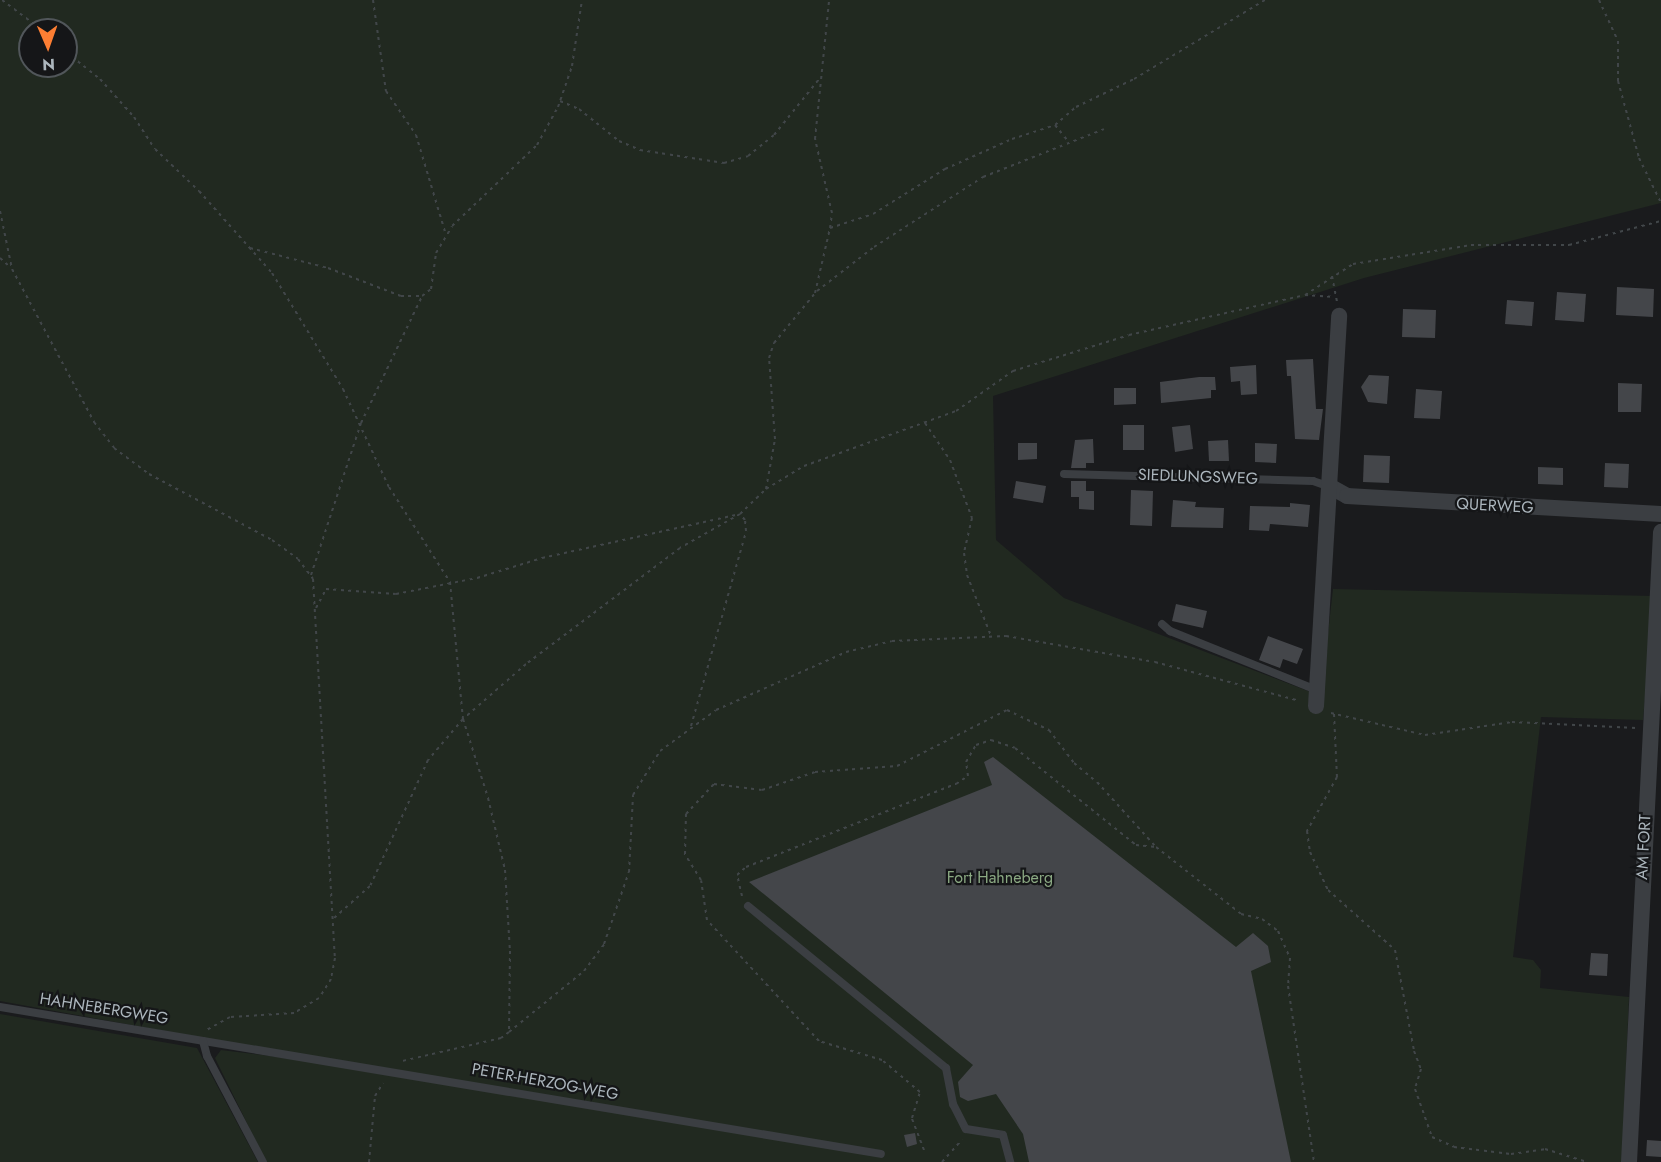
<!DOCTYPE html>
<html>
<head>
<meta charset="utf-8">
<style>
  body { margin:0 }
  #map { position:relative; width:1661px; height:1162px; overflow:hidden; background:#1a1b1d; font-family:Jost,sans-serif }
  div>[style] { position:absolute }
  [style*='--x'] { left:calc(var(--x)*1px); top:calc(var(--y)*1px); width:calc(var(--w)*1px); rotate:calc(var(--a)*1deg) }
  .green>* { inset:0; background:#212920 }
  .building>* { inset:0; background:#44464a }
  .path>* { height:2px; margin-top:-1px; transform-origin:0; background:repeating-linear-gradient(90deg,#414649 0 3px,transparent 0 7.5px) }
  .service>* { height:8px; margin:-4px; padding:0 4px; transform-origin:4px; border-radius:4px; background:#3b3e42 }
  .minor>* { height:16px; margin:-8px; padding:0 8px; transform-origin:8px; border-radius:8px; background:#3b3e42 }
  span { translate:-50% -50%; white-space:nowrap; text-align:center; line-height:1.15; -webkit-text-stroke:4.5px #151618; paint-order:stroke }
  .street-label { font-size:16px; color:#acb6bd }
  .park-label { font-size:16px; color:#8ba983 }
  .north { position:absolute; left:18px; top:18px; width:60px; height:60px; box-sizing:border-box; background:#151618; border:2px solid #51565a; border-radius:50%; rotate:178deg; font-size:16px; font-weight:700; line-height:24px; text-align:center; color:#acb6bd }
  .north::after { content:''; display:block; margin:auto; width:21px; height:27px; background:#fd7e33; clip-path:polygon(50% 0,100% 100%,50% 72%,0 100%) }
</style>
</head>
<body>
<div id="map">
  <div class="green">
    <i style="clip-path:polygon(evenodd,0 0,1661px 0,1661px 203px,1364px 278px,993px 396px,996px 540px,1064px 598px,1321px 696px,1333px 589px,1654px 596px,1643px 720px,1541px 717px,1513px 957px,1533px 960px,1541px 970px,1540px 988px,1629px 997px,1622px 1162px,266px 1162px,215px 1058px,221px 1050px,362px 1067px,0 1001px,0 0,30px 30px,66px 30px,66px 66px,30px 66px,30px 30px)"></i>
    <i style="clip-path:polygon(0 1014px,197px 1048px,258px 1162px,0 1162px)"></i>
  </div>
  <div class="building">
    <i style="clip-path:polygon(1617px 287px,1654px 289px,1653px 317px,1616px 315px)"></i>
    <i style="clip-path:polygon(1557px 292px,1586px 294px,1584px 322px,1555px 320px)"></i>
    <i style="clip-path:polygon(1507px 300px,1534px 302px,1532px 326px,1505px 324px)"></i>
    <i style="clip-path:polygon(1403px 309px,1436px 310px,1435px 338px,1402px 337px)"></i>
    <i style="clip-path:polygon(1313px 359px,1316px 409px,1323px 409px,1319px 440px,1295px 439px,1291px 376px,1287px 376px,1286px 360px)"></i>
    <i style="clip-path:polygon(1256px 365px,1257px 394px,1241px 395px,1240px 381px,1231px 382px,1230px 367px)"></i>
    <i style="clip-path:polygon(1369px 375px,1389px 376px,1387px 404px,1368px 402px,1361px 387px)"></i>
    <i style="clip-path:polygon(1199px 377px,1215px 377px,1216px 390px,1211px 390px,1211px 398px,1161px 403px,1160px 382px)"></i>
    <i style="clip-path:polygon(1618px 383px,1642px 384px,1641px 412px,1618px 412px)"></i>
    <i style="clip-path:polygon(1114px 388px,1136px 388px,1136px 404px,1114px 405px)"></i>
    <i style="clip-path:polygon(1416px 389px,1442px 391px,1440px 419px,1414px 418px)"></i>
    <i style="clip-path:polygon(1123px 425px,1144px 425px,1144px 450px,1123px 450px)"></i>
    <i style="clip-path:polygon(1190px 425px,1193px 449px,1175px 452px,1172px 427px)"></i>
    <i style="clip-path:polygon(1093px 439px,1094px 463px,1086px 463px,1086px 468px,1071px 468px,1075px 440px)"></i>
    <i style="clip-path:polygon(1228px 440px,1229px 461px,1209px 461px,1208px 441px)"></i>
    <i style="clip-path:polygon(1018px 443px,1037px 443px,1037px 459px,1018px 460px)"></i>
    <i style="clip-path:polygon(1255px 443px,1277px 444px,1276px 463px,1255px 462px)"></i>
    <i style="clip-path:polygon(1364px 455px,1390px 456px,1389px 483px,1363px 482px)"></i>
    <i style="clip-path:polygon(1605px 463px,1629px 464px,1628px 488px,1604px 487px)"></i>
    <i style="clip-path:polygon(1538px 467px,1563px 468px,1563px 485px,1538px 484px)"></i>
    <i style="clip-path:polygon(1016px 481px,1046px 486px,1043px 503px,1013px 498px)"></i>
    <i style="clip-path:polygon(1071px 481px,1086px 481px,1086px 491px,1094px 491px,1094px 510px,1079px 509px,1079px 497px,1071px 497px)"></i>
    <i style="clip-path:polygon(1131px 490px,1153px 491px,1152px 526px,1130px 525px)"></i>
    <i style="clip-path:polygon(1173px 500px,1196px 502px,1195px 507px,1224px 508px,1223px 528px,1171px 527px)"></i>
    <i style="clip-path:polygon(1290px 503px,1310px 505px,1308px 527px,1270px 524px,1269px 531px,1249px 530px,1250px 506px,1290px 507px)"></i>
    <i style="clip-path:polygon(1176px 604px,1207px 611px,1203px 628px,1172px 621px)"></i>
    <i style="clip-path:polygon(1268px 636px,1303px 649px,1297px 664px,1283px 659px,1280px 668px,1259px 660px)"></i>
    <i style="clip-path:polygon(993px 757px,1236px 947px,1253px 933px,1268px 946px,1271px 962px,1251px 971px,1291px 1162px,1029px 1162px,1023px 1134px,996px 1094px,968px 1101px,960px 1097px,958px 1082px,973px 1065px,749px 882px,992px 785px,984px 762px)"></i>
    <i style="clip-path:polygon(1591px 953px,1608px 954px,1607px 976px,1589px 975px)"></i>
    <i style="clip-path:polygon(915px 1133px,917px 1144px,907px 1147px,904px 1135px)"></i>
    <i style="clip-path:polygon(1647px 1140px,1661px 1141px,1661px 1157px,1646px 1156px)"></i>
  </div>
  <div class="path">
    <i style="--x:2;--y:0;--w:50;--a:36.9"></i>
    <i style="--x:373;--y:0;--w:92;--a:81.9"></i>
    <i style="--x:386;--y:91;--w:53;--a:55.7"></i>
    <i style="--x:416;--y:135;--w:104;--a:73.3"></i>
    <i style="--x:1599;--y:0;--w:45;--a:65.1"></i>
    <i style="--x:1618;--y:41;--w:40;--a:90"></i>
    <i style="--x:1618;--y:81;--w:80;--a:74.7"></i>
    <i style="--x:1639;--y:158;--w:50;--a:63.9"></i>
    <i style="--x:66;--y:52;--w:43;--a:38.5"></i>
    <i style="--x:100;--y:79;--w:51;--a:48.2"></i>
    <i style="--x:134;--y:117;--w:38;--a:57"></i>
    <i style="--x:155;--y:149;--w:61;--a:43.7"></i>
    <i style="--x:199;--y:191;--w:110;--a:48.3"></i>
    <i style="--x:272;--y:273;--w:136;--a:58.5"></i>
    <i style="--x:343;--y:389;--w:108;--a:64.9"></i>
    <i style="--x:389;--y:487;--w:113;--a:57.3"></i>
    <i style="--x:450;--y:582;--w:138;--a:84.6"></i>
    <i style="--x:463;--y:719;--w:54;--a:130.5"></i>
    <i style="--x:428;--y:760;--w:139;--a:114.7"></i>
    <i style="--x:370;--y:886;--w:50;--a:138.3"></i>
    <i style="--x:560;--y:101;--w:21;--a:23"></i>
    <i style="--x:579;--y:109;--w:51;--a:38.7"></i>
    <i style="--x:619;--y:141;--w:23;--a:23"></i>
    <i style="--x:640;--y:150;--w:85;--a:8.8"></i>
    <i style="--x:724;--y:163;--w:25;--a:-16"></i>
    <i style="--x:748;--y:156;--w:33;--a:-39"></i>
    <i style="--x:774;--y:135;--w:73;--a:-51.1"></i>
    <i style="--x:1055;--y:125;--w:28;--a:-41"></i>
    <i style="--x:1076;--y:107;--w:64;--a:-25.8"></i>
    <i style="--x:1134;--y:79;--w:153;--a:-31.1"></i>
    <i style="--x:0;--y:211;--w:59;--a:78.3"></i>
    <i style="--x:12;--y:269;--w:174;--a:61.8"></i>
    <i style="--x:94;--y:422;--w:33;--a:52"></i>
    <i style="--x:114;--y:448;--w:44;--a:36.6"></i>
    <i style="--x:149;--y:474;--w:140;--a:28.2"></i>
    <i style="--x:272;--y:540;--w:32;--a:36"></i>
    <i style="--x:298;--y:559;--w:25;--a:53"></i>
    <i style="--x:313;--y:579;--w:380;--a:86.7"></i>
    <i style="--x:335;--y:958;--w:21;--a:101"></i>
    <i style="--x:331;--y:979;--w:22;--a:122"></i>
    <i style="--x:319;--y:998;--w:29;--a:149"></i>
    <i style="--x:294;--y:1013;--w:64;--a:176.4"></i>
    <i style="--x:230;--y:1017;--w:26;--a:151"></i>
    <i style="--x:830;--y:228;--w:45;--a:-18"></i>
    <i style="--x:873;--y:214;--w:85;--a:-32"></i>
    <i style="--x:945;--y:169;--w:73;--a:-24.1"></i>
    <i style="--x:1012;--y:139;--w:45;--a:-18"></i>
    <i style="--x:1055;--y:125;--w:22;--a:51"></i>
    <i style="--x:250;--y:248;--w:81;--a:14.4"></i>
    <i style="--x:328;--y:268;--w:78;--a:21"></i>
    <i style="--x:401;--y:296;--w:21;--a:0"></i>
    <i style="--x:0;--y:258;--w:15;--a:42"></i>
    <i style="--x:1332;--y:276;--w:26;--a:79"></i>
    <i style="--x:817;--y:291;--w:72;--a:-37.7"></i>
    <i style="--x:874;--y:247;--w:130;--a:-32.7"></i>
    <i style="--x:983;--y:177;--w:130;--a:-21.6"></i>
    <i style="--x:1305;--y:295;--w:30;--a:4"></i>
    <i style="--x:925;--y:423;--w:45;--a:56"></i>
    <i style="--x:950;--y:460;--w:62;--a:69.2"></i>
    <i style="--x:972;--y:518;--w:36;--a:103"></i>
    <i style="--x:964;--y:553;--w:22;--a:82"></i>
    <i style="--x:967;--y:575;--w:66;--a:68.5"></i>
    <i style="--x:766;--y:489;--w:51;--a:-79.8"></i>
    <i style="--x:775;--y:439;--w:81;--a:-94.2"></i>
    <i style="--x:769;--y:358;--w:16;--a:-72"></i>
    <i style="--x:774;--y:343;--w:65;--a:-50.6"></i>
    <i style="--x:815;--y:293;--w:67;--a:-77"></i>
    <i style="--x:830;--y:228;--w:15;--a:-82"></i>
    <i style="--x:832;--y:213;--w:76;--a:-102.9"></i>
    <i style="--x:815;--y:139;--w:140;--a:-84.2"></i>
    <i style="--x:311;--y:575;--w:160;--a:-71.8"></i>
    <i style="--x:361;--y:423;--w:141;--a:-64.3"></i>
    <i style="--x:422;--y:296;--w:11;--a:-38"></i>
    <i style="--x:431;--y:289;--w:36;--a:-82"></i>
    <i style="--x:436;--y:253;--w:31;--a:-59"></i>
    <i style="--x:452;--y:226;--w:117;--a:-43.6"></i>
    <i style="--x:537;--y:145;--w:43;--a:-61.1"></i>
    <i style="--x:558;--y:107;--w:43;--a:-71.1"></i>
    <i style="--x:572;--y:66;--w:67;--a:-81.4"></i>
    <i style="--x:316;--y:608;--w:21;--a:-62"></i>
    <i style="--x:326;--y:589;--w:70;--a:4.1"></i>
    <i style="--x:396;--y:594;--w:83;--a:-11.2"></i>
    <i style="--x:477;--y:578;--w:68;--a:-17.1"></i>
    <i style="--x:542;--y:558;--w:203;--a:-12.5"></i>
    <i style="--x:740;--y:514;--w:69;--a:150.5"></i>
    <i style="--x:680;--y:548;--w:193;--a:143"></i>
    <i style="--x:526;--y:664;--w:84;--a:138.9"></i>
    <i style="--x:463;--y:719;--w:83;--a:72.4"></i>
    <i style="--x:488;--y:798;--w:74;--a:76.7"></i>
    <i style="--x:505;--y:870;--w:81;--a:86.5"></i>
    <i style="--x:510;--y:951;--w:81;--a:90.7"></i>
    <i style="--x:509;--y:1032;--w:10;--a:143"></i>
    <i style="--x:501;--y:1038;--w:102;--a:166.9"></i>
    <i style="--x:1331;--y:713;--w:97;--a:13.2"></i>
    <i style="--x:1425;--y:735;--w:88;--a:-8.5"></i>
    <i style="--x:1512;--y:722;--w:124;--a:2.8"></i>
    <i style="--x:1334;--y:714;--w:63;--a:87.3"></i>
    <i style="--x:1337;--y:777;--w:62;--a:119.1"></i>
    <i style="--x:1307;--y:831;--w:21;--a:82"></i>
    <i style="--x:1310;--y:852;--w:42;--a:64.7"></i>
    <i style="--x:1328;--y:890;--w:90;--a:41.8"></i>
    <i style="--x:1395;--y:950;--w:103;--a:79.3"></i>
    <i style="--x:1414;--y:1051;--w:19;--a:69"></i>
    <i style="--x:1421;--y:1069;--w:21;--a:107"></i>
    <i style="--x:1415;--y:1089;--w:51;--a:70.5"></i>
    <i style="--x:1432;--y:1137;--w:24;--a:24"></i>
    <i style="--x:1454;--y:1147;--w:57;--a:7"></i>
    <i style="--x:1511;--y:1154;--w:34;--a:-8"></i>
    <i style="--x:1545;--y:1149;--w:44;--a:17.2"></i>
    <i style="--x:691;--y:726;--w:203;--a:-74.2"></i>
    <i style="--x:746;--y:531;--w:11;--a:-95"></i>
    <i style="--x:745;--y:520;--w:8;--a:-130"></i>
    <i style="--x:740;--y:514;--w:36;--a:-44"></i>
    <i style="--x:766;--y:489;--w:44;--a:-31.2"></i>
    <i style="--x:804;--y:466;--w:162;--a:-19.9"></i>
    <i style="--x:956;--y:411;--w:70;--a:-35.1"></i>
    <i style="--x:1013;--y:371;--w:121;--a:-17.2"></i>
    <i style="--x:1129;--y:335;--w:180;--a:-12.8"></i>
    <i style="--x:1305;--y:295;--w:57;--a:-32.9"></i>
    <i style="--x:1353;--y:264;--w:120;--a:-9.1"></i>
    <i style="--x:1471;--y:245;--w:98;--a:0"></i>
    <i style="--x:1569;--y:245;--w:95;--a:-14.6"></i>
    <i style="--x:742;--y:896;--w:22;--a:-103"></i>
    <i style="--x:737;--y:875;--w:12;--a:-42"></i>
    <i style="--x:746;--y:867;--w:226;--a:-21.6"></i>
    <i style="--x:956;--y:784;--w:14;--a:-34"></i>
    <i style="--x:968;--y:776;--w:14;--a:-98"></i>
    <i style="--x:966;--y:762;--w:20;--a:-60"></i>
    <i style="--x:976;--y:745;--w:16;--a:-18"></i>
    <i style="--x:991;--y:740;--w:25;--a:18"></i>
    <i style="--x:1015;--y:748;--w:155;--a:38.7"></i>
    <i style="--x:1136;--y:845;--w:20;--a:6"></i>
    <i style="--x:1156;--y:847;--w:108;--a:38.2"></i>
    <i style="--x:1241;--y:914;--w:22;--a:13"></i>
    <i style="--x:1262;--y:919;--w:20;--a:37"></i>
    <i style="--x:1278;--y:931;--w:30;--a:66"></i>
    <i style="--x:1290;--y:958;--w:28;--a:94"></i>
    <i style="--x:1288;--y:986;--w:178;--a:81.6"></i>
    <i style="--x:509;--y:1032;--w:97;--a:-39.1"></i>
    <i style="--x:584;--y:971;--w:34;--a:-53"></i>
    <i style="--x:604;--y:944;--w:76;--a:-70.9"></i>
    <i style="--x:629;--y:872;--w:77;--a:-87"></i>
    <i style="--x:633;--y:795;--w:52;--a:-58.5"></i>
    <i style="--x:660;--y:751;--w:69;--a:-36.2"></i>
    <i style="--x:716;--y:710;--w:142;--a:-24"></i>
    <i style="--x:846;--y:652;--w:47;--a:-13.4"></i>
    <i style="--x:892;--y:641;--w:114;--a:-2.5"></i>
    <i style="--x:1006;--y:636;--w:151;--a:9.9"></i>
    <i style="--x:1155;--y:662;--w:150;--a:15.1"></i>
    <i style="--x:924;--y:1150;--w:34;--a:-111"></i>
    <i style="--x:912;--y:1118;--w:27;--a:-73"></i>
    <i style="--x:920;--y:1092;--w:50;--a:-139.9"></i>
    <i style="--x:882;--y:1060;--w:66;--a:-163.2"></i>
    <i style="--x:819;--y:1041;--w:165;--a:-132.8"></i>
    <i style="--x:707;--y:920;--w:40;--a:-98.5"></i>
    <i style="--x:701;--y:880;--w:31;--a:-122"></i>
    <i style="--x:685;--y:854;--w:40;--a:-88.6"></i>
    <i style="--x:686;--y:814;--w:41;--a:-47"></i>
    <i style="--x:714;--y:784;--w:48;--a:7.1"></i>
    <i style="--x:762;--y:790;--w:56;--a:-18.8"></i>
    <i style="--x:815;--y:772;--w:82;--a:-4.2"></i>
    <i style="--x:897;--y:766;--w:123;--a:-27"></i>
    <i style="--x:1007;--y:710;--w:47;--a:25.5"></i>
    <i style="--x:1049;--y:730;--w:41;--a:52.9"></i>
    <i style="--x:1074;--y:763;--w:30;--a:40"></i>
    <i style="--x:1097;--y:782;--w:88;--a:47.8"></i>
    <i style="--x:369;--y:1162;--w:66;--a:-84.8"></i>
    <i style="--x:375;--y:1096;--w:15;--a:-58"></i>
    <i style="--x:942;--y:1162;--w:30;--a:-48"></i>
  </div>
  <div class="service">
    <i style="--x:1064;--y:474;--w:249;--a:1.6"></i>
    <i style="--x:1313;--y:481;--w:18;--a:19"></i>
    <i style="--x:1162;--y:624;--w:11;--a:41"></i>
    <i style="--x:1170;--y:631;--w:158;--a:21.9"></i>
    <i style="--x:748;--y:906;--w:256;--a:39.3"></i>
    <i style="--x:946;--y:1068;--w:37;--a:79"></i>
    <i style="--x:953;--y:1104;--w:28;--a:63"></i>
    <i style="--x:966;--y:1129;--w:37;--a:9"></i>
    <i style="--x:1003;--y:1135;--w:28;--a:75"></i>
    <i style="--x:0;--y:1007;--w:893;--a:9.47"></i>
    <i style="--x:203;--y:1041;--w:16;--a:75"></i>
    <i style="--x:207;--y:1056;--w:120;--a:62.2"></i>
  </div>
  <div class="minor">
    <i style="--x:1331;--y:487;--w:18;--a:29"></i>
    <i style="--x:1347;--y:496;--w:315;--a:3.3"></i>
    <i style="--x:1316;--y:706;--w:391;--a:-86.6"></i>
    <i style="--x:1629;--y:1162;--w:631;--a:-87.09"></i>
  </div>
  <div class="street-label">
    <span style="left:1198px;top:477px;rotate:2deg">SIEDLUNGSWEG</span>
    <span style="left:1495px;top:506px;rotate:3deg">QUERWEG</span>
    <span style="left:1644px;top:847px;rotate:-87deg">AM FORT</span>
    <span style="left:104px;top:1009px;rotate:9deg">HAHNEBERGWEG</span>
    <span style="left:545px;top:1082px;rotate:10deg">PETER-HERZOG-WEG</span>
  </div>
  <div class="park-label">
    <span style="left:1000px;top:878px">Fort Hahneberg</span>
  </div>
  <div class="north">N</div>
</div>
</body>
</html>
